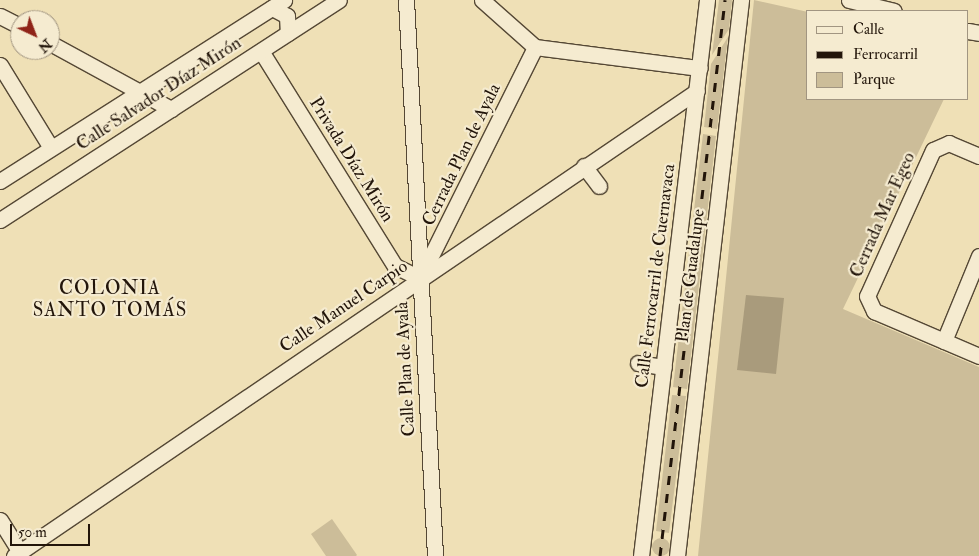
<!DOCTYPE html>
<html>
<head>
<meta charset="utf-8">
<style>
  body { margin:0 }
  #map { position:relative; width:979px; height:556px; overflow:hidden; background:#efe0b6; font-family:"IM FELL Double Pica",serif }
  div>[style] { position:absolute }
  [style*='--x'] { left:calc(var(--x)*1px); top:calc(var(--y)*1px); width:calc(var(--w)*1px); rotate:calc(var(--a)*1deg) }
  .green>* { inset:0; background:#ccbd99 }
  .round { border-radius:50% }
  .water>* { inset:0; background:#a99b7c }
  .roads { filter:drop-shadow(1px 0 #554835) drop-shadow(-1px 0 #554835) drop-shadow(0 1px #554835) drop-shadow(0 -1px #554835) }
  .minor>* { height:15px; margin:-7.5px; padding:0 7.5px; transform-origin:7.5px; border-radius:7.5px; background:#f5ebd0 }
  .rail>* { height:3px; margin-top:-1.5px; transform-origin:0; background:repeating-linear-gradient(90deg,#22150a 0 9px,transparent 0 18px) }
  span { translate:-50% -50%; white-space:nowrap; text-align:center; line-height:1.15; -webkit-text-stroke:4.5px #f5ebd0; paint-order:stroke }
  .street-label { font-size:18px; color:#22150a }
  .neighbourhood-label { font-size:19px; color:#22150a; letter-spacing:1px }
  .legend { position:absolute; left:806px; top:10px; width:162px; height:90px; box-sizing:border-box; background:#f5ebd0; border:1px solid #a19581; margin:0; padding:6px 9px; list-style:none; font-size:15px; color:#22150a }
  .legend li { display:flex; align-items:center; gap:10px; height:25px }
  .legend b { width:25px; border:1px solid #a19581 }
  .north { position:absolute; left:10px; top:10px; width:50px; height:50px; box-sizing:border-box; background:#f5ebd0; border:1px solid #a19581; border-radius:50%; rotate:137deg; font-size:14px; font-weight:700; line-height:20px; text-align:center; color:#22150a }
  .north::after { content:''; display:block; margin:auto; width:18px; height:22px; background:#8f2418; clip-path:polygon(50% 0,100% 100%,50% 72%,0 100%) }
  .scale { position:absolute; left:10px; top:524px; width:80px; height:22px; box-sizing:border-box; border:2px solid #22150a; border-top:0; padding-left:6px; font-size:15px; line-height:18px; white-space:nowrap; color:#22150a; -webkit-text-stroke:4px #f5ebd0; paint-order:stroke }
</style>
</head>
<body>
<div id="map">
  <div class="green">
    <i style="clip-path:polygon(719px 0,732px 0,729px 29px,712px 55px)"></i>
    <i style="clip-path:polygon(754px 0,808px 12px,808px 99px,944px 99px,843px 309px,979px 367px,979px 556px,698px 556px)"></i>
    <i style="clip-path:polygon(728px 37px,717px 129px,704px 127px,711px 64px)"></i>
    <i style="clip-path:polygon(703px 134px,716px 136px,687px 389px,673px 387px)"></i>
    <i style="clip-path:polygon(672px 395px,686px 396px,669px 533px,656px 531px)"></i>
    <i style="clip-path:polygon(332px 519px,357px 555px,356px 556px,326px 556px,311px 534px)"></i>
    <i class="round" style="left:652px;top:538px;width:18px;height:18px"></i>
  </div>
  <div class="water">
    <i style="clip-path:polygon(746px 295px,784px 298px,776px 374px,737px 370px)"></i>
  </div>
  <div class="roads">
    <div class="minor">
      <i style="--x:406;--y:0;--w:557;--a:87.01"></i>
      <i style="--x:482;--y:0;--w:71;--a:41.6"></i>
      <i style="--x:535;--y:47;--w:166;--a:7.3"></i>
      <i style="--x:849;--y:0;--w:46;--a:13.7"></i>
      <i style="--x:272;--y:8;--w:17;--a:28"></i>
      <i style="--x:287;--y:16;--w:17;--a:87"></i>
      <i style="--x:0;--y:16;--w:22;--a:27"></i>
      <i style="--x:968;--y:31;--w:11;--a:10"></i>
      <i style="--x:50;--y:43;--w:138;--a:28.6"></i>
      <i style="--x:261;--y:51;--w:253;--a:58.1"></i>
      <i style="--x:395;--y:266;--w:28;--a:26"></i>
      <i style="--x:420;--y:278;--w:258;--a:-63.5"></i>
      <i style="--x:0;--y:65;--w:97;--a:58.4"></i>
      <i style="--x:979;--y:156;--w:33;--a:-157"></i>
      <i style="--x:949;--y:143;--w:17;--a:156"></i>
      <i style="--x:933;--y:150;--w:160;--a:114.3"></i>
      <i style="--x:867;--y:296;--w:17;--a:65"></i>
      <i style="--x:874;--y:311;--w:114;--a:23.2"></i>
      <i style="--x:584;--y:166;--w:25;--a:53"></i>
      <i style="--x:0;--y:181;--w:337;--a:-32.5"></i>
      <i style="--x:0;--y:220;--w:404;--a:-33"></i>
      <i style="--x:944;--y:341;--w:92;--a:-67.6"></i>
      <i style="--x:638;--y:363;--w:26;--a:9"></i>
      <i style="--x:0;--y:520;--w:38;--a:58"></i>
      <i style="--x:14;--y:556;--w:826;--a:-34.25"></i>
      <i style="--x:641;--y:556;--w:560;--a:-83.23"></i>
      <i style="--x:677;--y:556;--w:560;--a:-83.43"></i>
    </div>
  </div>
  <div class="rail">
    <i style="--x:660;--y:556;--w:560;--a:-83.33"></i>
  </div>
  <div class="street-label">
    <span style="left:159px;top:94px;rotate:-33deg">Calle Salvador Díaz Mirón</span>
    <span style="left:462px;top:155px;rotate:-64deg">Cerrada Plan de Ayala</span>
    <span style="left:351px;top:160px;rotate:58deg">Privada Díaz Mirón</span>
    <span style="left:883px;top:215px;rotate:-66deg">Cerrada Mar Egeo</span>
    <span style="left:656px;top:276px;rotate:-83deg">Calle Ferrocarril de Cuernavaca</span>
    <span style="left:691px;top:276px;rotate:-83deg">Plan de Guadalupe</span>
    <span style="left:344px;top:307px;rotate:-34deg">Calle Manuel Carpio</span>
    <span style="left:406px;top:369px;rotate:-93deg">Calle Plan de Ayala</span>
  </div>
  <div class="neighbourhood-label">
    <span style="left:110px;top:300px">COLONIA<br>SANTO TOMÁS</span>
  </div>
  <ul class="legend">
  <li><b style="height:6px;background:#f5ebd0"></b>Calle</li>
  <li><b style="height:6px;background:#22150a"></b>Ferrocarril</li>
  <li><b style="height:14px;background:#ccbd99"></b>Parque</li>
  </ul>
  <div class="north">N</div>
  <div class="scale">50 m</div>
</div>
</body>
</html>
